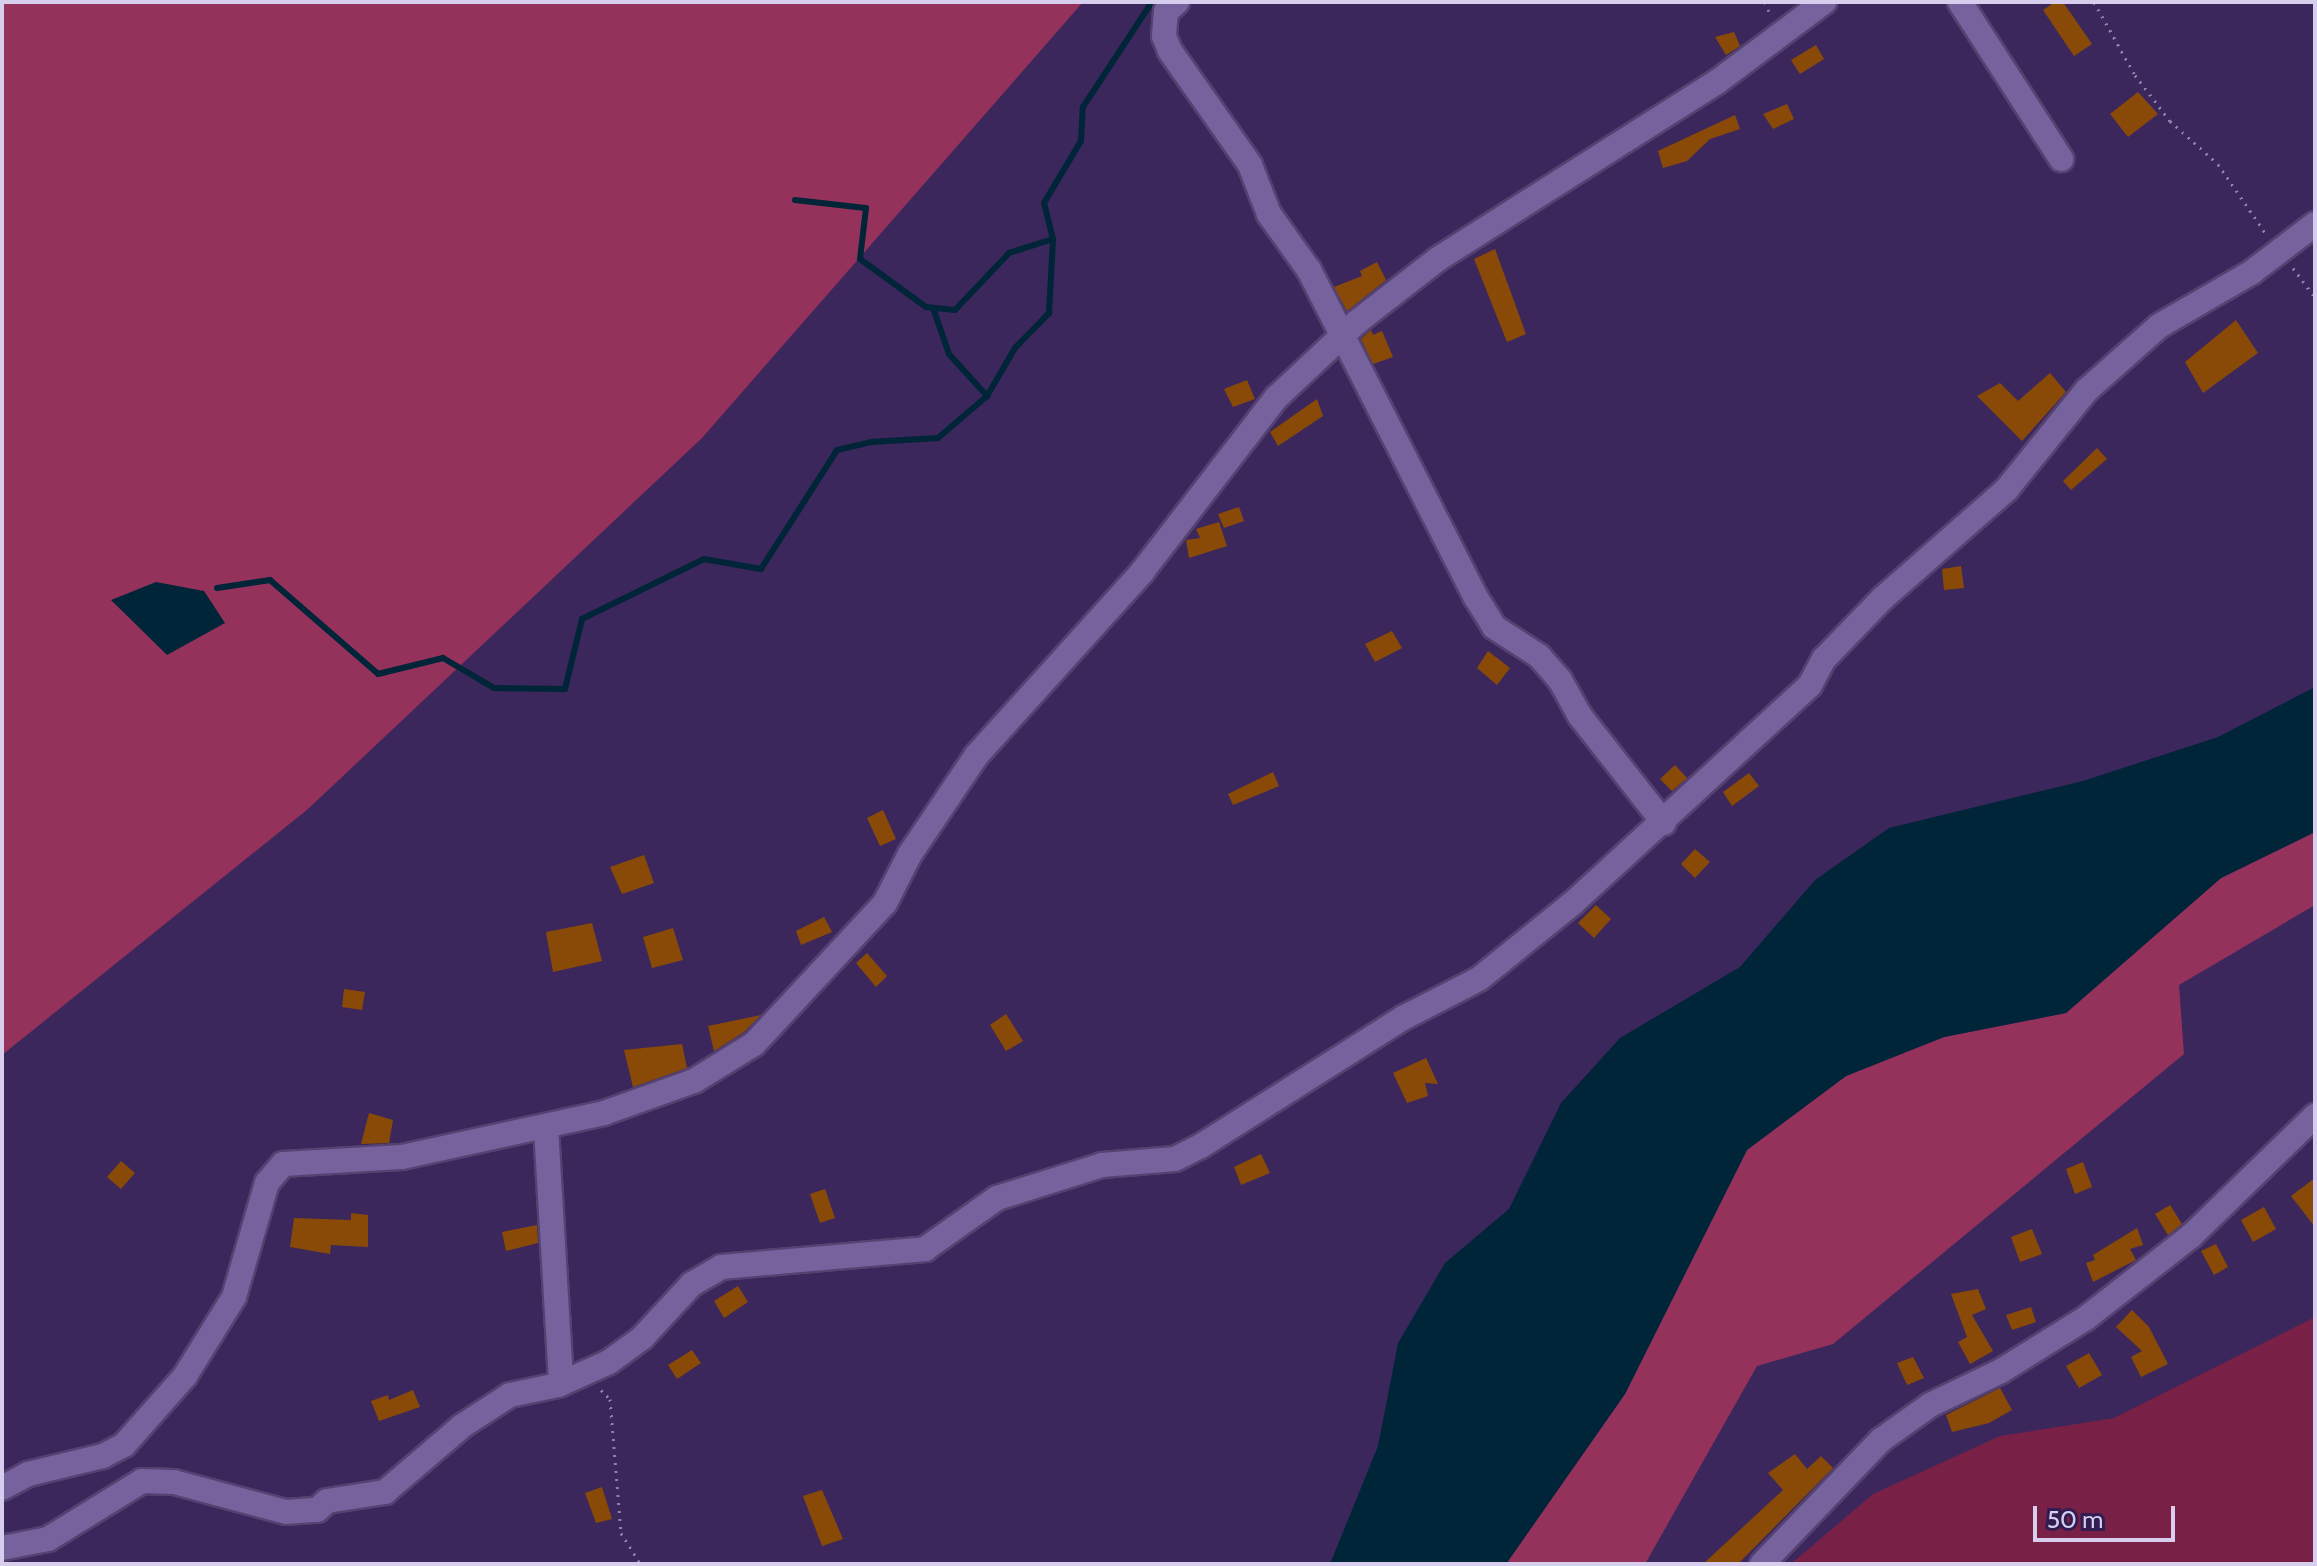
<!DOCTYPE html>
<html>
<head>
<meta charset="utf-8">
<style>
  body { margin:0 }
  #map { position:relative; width:2317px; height:1566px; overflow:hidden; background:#3b275c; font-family:Cabin,sans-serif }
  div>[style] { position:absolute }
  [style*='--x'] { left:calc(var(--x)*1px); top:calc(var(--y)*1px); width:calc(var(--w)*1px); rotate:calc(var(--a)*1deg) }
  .green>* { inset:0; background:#782046 }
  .forest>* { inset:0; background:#95325b }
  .water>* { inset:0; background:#002438 }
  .stream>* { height:6px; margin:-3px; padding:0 3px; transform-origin:3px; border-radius:3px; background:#002438 }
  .building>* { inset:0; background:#8a4a07 }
  .path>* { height:3px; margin-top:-1.5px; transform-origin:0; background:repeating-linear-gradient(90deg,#9082ac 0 2px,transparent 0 8px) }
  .roads { filter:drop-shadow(2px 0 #554271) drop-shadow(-2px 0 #554271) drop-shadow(0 2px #554271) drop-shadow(0 -2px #554271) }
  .minor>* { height:24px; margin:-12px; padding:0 12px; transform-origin:12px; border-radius:12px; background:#76629d }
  span { translate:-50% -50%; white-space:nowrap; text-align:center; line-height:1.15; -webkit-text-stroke:7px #311d51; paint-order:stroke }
  .frame { position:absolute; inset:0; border:4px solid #d7ceee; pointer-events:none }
  .scale { position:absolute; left:2033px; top:1506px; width:142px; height:36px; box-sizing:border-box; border:4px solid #d7ceee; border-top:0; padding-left:10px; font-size:24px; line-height:28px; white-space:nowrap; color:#d7ceee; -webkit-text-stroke:6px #311d51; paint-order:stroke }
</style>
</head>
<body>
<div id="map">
  <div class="green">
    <i style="clip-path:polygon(2315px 1317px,2315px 1564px,1791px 1564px,1873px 1494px,2000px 1436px,2114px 1418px)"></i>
  </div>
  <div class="forest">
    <i style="clip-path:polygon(2px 2px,1083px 2px,702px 438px,308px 809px,2px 1055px)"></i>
    <i style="clip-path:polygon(2315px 832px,2315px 905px,2179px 985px,2184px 1054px,1833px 1344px,1757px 1366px,1645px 1564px,1506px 1564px,1625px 1394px,1747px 1150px,1846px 1076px,1944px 1037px,2066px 1013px,2221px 878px)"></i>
  </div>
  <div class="water">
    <i style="clip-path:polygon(156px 582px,204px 591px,225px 623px,167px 655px,111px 600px)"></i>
    <i style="clip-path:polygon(2315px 687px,2315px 832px,2221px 878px,2066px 1013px,1944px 1037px,1846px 1076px,1747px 1150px,1625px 1394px,1506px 1564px,1330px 1564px,1378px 1446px,1398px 1343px,1445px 1263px,1509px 1209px,1561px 1103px,1620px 1038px,1740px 967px,1815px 880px,1889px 828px,2083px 781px,2218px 737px)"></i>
  </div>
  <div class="stream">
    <i style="--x:795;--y:200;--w:71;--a:6.4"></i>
    <i style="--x:866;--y:208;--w:51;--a:96.7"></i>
    <i style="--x:860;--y:259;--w:82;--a:36"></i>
    <i style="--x:926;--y:307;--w:29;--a:6"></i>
    <i style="--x:955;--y:310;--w:79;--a:-46.5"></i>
    <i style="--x:1009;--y:253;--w:46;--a:-17.7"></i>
    <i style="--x:933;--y:308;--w:49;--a:70.8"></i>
    <i style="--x:949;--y:354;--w:57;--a:47.9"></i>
    <i style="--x:217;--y:588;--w:54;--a:-8.6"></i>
    <i style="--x:270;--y:580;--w:143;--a:41"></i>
    <i style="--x:378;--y:674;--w:67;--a:-13.8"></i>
    <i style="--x:443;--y:658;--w:59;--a:30.5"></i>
    <i style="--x:494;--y:688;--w:71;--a:0.8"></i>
    <i style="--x:565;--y:689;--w:72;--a:-76.3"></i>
    <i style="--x:582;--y:619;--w:136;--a:-26.2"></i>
    <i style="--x:704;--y:559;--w:58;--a:10"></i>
    <i style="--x:761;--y:569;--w:141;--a:-57.4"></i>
    <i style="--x:837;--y:450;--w:35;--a:-13"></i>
    <i style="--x:871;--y:442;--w:67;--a:-3.4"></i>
    <i style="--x:938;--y:438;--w:65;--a:-40.6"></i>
    <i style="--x:987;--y:396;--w:56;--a:-59.7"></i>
    <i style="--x:1015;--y:348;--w:49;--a:-45.8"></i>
    <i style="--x:1049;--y:313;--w:74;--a:-86.9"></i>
    <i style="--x:1053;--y:239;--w:37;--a:-104"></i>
    <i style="--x:1044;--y:203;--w:72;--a:-59.2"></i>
    <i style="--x:1081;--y:141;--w:34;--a:-87"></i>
    <i style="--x:1083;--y:107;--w:126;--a:-56.7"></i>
  </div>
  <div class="building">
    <i style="clip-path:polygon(2055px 2px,2063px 2px,2092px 44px,2074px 56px,2043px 10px)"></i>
    <i style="clip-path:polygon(1734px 32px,1740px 46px,1726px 55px,1715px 37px)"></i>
    <i style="clip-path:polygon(1816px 45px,1824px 59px,1800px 74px,1791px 60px)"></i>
    <i style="clip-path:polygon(2138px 92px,2158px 114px,2128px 137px,2110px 114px)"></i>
    <i style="clip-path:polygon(1787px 104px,1794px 119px,1773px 129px,1763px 114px)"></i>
    <i style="clip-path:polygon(1735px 115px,1740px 129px,1710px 139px,1687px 161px,1663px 168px,1658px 151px)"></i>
    <i style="clip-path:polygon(1495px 249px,1526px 334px,1507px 342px,1474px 259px)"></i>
    <i style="clip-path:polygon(1377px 262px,1386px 280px,1347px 311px,1334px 287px,1362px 276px,1360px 271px)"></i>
    <i style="clip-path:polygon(2236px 320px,2258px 353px,2203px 393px,2185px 362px)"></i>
    <i style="clip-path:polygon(1371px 330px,1373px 335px,1382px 331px,1393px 357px,1373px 364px,1361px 339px)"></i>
    <i style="clip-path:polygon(2050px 373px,2066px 392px,2022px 441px,1977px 396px,2000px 383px,2018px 401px)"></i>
    <i style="clip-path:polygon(1247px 380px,1255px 399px,1233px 407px,1224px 389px)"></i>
    <i style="clip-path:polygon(1317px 399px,1323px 416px,1278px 446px,1270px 432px)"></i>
    <i style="clip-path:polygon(2097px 448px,2107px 459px,2071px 490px,2063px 481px)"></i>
    <i style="clip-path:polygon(1239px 507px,1244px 521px,1224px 528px,1218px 514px)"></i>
    <i style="clip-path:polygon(1219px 522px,1227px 546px,1189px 558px,1186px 540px,1200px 538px,1196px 529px)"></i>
    <i style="clip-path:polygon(1961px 566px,1964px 588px,1944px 590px,1942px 569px)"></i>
    <i style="clip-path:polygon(1392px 631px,1402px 648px,1375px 662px,1365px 644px)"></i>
    <i style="clip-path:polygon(1488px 651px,1510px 668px,1497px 685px,1477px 668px)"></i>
    <i style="clip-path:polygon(1675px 765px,1687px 778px,1672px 791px,1660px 779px)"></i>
    <i style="clip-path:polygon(1273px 772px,1279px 786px,1233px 805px,1228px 794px)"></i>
    <i style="clip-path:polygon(1749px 773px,1759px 786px,1732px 806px,1723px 792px)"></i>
    <i style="clip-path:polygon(883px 810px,896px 839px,880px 846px,867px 818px)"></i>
    <i style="clip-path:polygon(1695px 849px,1710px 862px,1695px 878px,1681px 864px)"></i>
    <i style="clip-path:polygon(644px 855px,654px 883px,622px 894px,610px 867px)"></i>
    <i style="clip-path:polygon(1596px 905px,1611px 919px,1594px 938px,1578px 923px)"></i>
    <i style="clip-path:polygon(824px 917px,832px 932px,801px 945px,796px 931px)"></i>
    <i style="clip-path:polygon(592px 923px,602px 961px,553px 972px,546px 932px)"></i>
    <i style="clip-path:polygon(673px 928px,683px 960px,652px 968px,643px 937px)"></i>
    <i style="clip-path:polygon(867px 953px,887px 976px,876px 987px,856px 963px)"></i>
    <i style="clip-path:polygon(344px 989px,365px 992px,362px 1010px,342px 1007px)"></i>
    <i style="clip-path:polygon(1006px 1014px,1023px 1041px,1006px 1051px,990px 1025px)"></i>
    <i style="clip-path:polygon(761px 1015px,744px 1032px,714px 1051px,708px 1026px)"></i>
    <i style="clip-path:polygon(682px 1044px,687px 1068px,633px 1087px,624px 1050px)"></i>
    <i style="clip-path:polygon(1426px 1058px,1438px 1084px,1425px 1083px,1428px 1096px,1407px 1103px,1393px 1073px)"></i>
    <i style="clip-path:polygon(369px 1113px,393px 1120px,389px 1143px,361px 1144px)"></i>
    <i style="clip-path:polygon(1261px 1154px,1270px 1173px,1241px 1185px,1234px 1167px)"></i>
    <i style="clip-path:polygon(121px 1161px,135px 1173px,121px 1189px,107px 1177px)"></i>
    <i style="clip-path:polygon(2083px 1162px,2092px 1187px,2075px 1194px,2066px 1169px)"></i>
    <i style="clip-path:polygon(2315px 1178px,2315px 1227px,2291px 1196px)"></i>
    <i style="clip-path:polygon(825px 1189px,835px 1218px,820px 1223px,810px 1194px)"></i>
    <i style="clip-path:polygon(2170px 1205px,2182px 1224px,2168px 1235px,2155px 1214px)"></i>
    <i style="clip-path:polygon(2264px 1207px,2276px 1229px,2253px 1242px,2241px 1220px)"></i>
    <i style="clip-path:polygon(351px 1213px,368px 1215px,368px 1247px,331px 1245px,330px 1254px,290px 1247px,294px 1218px,351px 1220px)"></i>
    <i style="clip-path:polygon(537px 1225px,538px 1243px,506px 1251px,502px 1232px)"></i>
    <i style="clip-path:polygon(2137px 1228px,2143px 1245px,2130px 1249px,2136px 1260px,2093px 1282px,2086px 1263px,2095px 1260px,2093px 1255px)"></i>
    <i style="clip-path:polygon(2032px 1229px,2042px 1254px,2020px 1262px,2011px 1237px)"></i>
    <i style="clip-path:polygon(2216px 1244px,2228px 1267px,2214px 1275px,2201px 1251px)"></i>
    <i style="clip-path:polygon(738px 1286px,748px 1302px,724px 1318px,714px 1301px)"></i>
    <i style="clip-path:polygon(1978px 1289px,1986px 1309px,1972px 1315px,1993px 1351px,1970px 1364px,1958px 1342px,1967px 1337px,1951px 1294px)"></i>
    <i style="clip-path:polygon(2031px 1307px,2036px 1322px,2012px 1330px,2006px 1315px)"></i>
    <i style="clip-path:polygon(2132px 1310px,2149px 1327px,2168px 1364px,2141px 1377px,2131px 1357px,2142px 1351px,2116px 1327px)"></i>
    <i style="clip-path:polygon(692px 1350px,701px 1363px,677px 1379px,668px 1365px)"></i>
    <i style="clip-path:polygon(2089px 1353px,2102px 1375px,2079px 1388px,2066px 1366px)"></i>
    <i style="clip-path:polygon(1913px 1357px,1924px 1378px,1907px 1385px,1897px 1363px)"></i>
    <i style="clip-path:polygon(2000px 1388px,2012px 1410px,1989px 1423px,1952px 1432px,1946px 1415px)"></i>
    <i style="clip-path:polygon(413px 1390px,420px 1407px,379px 1421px,371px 1401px,388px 1395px,389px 1400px)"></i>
    <i style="clip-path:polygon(1795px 1454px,1807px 1469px,1821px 1456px,1833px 1468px,1738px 1564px,1703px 1564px,1783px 1490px,1768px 1473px)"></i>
    <i style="clip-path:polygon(602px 1487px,612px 1519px,596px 1523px,585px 1493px)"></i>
    <i style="clip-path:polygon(822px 1490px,843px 1539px,822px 1546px,803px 1496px)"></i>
  </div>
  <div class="path">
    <i style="--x:1765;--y:2;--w:13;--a:67"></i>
    <i style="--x:2094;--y:2;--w:84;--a:60.7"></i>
    <i style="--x:2135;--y:75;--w:58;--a:52.7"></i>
    <i style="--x:2170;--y:121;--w:64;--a:41.9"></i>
    <i style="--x:2218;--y:164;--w:85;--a:55.6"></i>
    <i style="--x:2293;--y:268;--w:36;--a:53"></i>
    <i style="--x:601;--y:1390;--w:13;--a:45"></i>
    <i style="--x:610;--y:1399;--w:134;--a:85.3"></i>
    <i style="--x:621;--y:1533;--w:36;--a:58"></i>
  </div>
  <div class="roads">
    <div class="minor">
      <i style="--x:1177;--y:2;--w:15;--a:138"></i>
      <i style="--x:1166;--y:12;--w:24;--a:95"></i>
      <i style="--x:1164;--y:36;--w:16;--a:68"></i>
      <i style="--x:1170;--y:51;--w:139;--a:54.9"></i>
      <i style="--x:1250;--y:165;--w:53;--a:68.8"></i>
      <i style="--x:1269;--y:214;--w:69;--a:54.5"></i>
      <i style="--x:1309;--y:270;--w:366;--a:63"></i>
      <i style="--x:1475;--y:596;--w:36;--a:58"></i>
      <i style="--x:1494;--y:627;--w:54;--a:32.8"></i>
      <i style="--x:1539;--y:656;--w:32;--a:49"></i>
      <i style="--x:1560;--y:680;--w:41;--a:60.9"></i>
      <i style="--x:1580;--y:716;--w:136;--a:51.9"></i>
      <i style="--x:1960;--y:2;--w:187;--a:57.2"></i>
      <i style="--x:546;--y:1128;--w:256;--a:86.6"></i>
      <i style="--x:2;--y:1488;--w:30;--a:-28"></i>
      <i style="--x:28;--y:1474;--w:77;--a:-13.5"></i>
      <i style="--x:103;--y:1456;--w:24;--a:-28"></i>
      <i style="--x:124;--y:1445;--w:92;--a:-48.5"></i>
      <i style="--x:185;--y:1376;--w:93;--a:-58.2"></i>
      <i style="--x:234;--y:1297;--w:119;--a:-73.9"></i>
      <i style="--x:267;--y:1183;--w:25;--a:-50"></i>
      <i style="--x:283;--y:1164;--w:119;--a:-3.4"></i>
      <i style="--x:402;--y:1157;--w:207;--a:-12.3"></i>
      <i style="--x:604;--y:1113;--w:96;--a:-19.6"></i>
      <i style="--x:694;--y:1081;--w:70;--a:-31.7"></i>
      <i style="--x:754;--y:1044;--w:192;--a:-47.1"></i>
      <i style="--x:885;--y:903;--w:55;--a:-63"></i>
      <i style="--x:910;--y:854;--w:118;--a:-56"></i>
      <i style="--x:976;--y:756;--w:248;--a:-47.9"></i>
      <i style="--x:1142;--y:572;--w:221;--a:-52.4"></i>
      <i style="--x:1277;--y:397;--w:110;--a:-43.2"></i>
      <i style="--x:1357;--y:322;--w:103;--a:-37.9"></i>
      <i style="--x:1438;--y:259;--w:330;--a:-32.4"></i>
      <i style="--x:1717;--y:82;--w:134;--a:-36.8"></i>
      <i style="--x:2;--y:1548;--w:47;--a:-11.1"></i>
      <i style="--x:48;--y:1539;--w:110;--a:-31.7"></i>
      <i style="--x:142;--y:1481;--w:32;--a:2"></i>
      <i style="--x:174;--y:1482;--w:116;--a:15"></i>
      <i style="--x:286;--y:1512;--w:31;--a:-4"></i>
      <i style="--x:317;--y:1510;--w:13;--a:-42"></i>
      <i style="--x:327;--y:1501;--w:59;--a:-8.8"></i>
      <i style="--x:385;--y:1492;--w:101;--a:-40.6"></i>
      <i style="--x:462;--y:1426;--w:57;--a:-32.9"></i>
      <i style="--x:510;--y:1395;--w:49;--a:-11.8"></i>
      <i style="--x:558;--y:1385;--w:56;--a:-24.3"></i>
      <i style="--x:609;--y:1362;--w:41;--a:-36"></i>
      <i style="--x:642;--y:1338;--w:74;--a:-47.2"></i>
      <i style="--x:692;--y:1284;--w:34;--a:-30"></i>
      <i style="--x:721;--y:1267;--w:205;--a:-5"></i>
      <i style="--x:925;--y:1249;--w:88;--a:-35.3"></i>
      <i style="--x:997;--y:1198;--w:110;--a:-17.4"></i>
      <i style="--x:1102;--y:1165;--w:73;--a:-4.7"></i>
      <i style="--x:1175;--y:1159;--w:29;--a:-27"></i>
      <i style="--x:1201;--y:1146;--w:239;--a:-32.4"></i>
      <i style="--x:1403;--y:1018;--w:85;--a:-27.2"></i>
      <i style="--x:1479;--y:979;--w:121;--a:-39"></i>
      <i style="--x:1573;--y:903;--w:322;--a:-42.6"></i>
      <i style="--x:1810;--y:685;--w:30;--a:-62"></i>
      <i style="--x:1824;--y:659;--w:85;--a:-46"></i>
      <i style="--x:1883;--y:598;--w:165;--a:-41.3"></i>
      <i style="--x:2007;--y:489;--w:127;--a:-51.1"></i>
      <i style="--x:2087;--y:390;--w:96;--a:-41.6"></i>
      <i style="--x:2159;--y:326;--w:108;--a:-30.1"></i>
      <i style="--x:2252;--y:272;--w:79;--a:-37.3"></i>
      <i style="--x:1762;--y:1564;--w:172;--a:-46.2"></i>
      <i style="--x:1881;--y:1440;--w:60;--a:-35.5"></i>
      <i style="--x:1930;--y:1405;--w:79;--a:-25.6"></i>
      <i style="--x:2001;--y:1371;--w:100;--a:-31.9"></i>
      <i style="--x:2086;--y:1318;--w:133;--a:-38"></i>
      <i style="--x:2191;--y:1236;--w:173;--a:-44.1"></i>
    </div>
  </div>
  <div class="frame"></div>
  <div class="scale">50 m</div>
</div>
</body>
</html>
